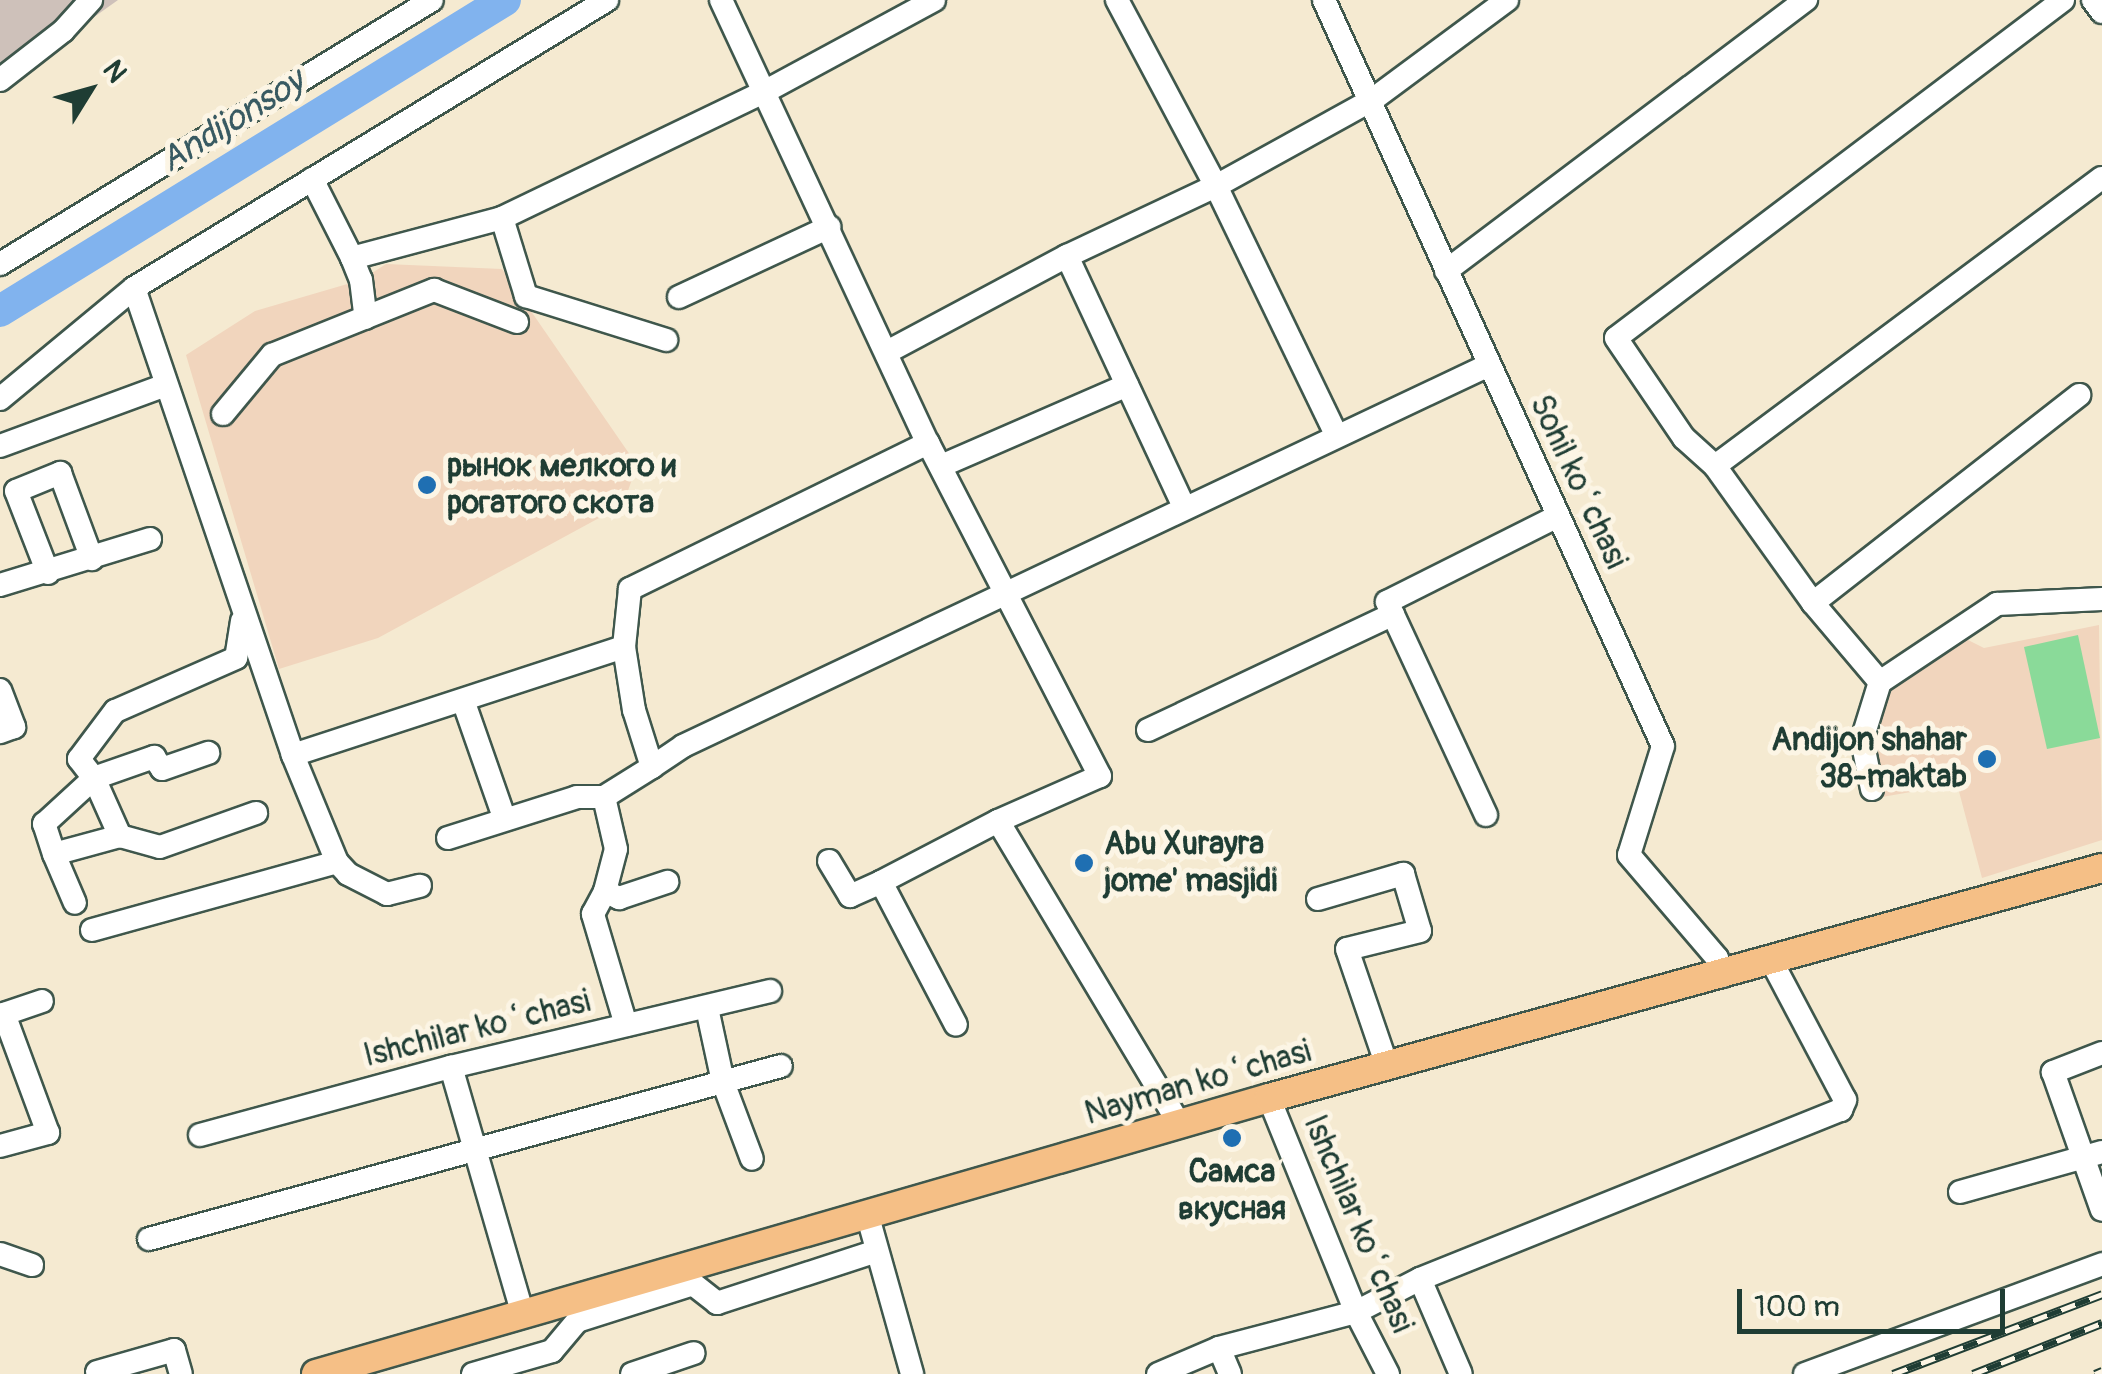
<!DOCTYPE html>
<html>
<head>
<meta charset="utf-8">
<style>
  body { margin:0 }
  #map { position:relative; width:2102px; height:1374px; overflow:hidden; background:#f5ead1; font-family:Pangolin,sans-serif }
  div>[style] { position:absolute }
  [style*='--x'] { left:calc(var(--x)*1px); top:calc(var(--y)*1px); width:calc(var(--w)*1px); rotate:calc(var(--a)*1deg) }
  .built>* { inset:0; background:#f1d5bd }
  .industrial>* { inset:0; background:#cec1ba }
  .green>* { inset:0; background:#8ada99 }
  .river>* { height:32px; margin:-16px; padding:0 16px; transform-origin:16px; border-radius:16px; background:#81b3ee }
  .roads { filter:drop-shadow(2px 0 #3f574c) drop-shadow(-2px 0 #3f574c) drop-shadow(0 2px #3f574c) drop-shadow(0 -2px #3f574c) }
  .minor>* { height:22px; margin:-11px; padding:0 11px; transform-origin:11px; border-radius:11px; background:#fff }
  .major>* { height:28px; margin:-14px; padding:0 14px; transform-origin:14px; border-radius:14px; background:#f5bf86 }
  .rail>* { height:9px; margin-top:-4.5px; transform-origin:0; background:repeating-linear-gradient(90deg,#fcf5e5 0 15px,#1f3d34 0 30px); box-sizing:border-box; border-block:2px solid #1f3d34 }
  .dots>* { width:28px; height:28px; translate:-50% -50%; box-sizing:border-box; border:5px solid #fcf5e5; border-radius:50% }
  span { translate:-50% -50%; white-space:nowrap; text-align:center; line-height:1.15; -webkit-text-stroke:10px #fcf5e5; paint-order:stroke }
  .poi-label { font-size:32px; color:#1f3d34; font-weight:700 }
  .left { translate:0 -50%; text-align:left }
  .right { translate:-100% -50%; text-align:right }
  .street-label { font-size:32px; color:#1f3d34 }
  .water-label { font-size:35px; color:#385a62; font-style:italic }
  .north { position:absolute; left:40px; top:40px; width:100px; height:100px; -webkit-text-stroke:8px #fcf5e5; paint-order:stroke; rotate:53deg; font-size:28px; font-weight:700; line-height:40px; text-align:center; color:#1f3d34 }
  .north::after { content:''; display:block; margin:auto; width:35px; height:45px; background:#1f3d34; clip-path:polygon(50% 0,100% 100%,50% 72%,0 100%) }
  .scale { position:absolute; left:1737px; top:1289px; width:268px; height:45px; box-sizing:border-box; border:5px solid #1f3d34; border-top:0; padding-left:12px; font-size:30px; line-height:35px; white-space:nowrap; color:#1f3d34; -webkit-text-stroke:8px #fcf5e5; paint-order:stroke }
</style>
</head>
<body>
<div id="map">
  <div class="built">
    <i style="clip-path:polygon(386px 264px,502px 269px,637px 465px,623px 505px,378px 638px,279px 669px,186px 355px,255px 311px,361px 280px)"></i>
    <i style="clip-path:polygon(2099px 625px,2102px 840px,1982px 878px,1957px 784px,1882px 797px,1867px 735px,1886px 686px,1958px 635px,1984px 648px)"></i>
  </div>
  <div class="industrial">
    <i style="clip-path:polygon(0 0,118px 0,0 84px)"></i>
  </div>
  <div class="green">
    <i style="clip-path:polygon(2078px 635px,2100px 738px,2047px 749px,2024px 647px)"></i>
  </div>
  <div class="river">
    <i style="--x:0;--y:311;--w:593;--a:-31.63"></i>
  </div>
  <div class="roads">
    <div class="minor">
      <i style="--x:721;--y:0;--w:489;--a:65"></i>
      <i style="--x:928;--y:443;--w:375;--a:62.7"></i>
      <i style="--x:1100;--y:776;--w:111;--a:156.2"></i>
      <i style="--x:998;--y:821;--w:132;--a:152.5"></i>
      <i style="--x:881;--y:882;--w:161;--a:62.3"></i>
      <i style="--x:1117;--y:0;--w:211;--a:62"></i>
      <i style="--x:1216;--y:186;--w:276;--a:64.2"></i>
      <i style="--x:1324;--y:0;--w:819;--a:65.56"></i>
      <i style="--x:1663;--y:746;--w:114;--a:107.3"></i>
      <i style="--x:1629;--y:855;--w:135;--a:49.5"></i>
      <i style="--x:1717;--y:958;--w:19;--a:74"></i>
      <i style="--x:2063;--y:0;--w:560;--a:142.91"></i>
      <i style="--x:1616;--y:338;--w:121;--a:55.8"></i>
      <i style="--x:1684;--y:438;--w:42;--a:42.1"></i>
      <i style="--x:1715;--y:466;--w:168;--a:54.4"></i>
      <i style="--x:1813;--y:603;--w:104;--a:49.7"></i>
      <i style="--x:1880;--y:682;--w:141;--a:-33.7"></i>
      <i style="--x:1997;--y:604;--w:105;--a:-2.7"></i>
      <i style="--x:2093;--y:0;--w:15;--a:53"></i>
      <i style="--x:0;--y:80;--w:80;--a:-37.9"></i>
      <i style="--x:63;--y:31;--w:42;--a:-47.9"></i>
      <i style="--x:312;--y:179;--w:89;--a:63.1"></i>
      <i style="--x:352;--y:258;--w:155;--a:-14.9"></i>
      <i style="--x:502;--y:218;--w:293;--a:-25.7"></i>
      <i style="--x:766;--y:91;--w:191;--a:-28.4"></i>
      <i style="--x:502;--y:218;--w:82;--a:72.9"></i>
      <i style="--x:526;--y:296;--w:147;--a:17.4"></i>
      <i style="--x:1067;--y:256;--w:270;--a:65"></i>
      <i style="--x:352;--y:258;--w:24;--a:68"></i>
      <i style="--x:361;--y:280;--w:38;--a:83"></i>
      <i style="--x:0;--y:264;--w:506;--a:-31.43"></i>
      <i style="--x:1446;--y:271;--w:451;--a:-37"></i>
      <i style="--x:679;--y:297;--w:166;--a:-25"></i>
      <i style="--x:887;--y:352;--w:204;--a:-28.1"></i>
      <i style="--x:1067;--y:256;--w:165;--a:-25.2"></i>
      <i style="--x:1216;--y:186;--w:178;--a:-28.9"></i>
      <i style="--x:1372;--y:100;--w:168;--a:-36.5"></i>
      <i style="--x:0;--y:399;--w:174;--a:-39.6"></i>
      <i style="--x:223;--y:414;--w:77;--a:-50.3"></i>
      <i style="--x:272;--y:355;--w:175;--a:-21.9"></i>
      <i style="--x:434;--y:290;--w:89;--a:21.1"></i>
      <i style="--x:928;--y:443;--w:332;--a:153.9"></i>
      <i style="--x:630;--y:589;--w:58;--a:95.9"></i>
      <i style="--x:624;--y:647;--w:64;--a:81"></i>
      <i style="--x:634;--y:710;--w:60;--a:72.5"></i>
      <i style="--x:652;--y:767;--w:37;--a:-34"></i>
      <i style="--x:683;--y:746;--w:892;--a:-25.3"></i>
      <i style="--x:0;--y:446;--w:177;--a:-20.2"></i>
      <i style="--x:941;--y:466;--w:203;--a:-23.5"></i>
      <i style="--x:1715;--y:466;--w:482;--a:-36.7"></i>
      <i style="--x:48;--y:573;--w:88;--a:-111.3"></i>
      <i style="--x:16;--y:491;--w:48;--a:-22.2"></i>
      <i style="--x:60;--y:473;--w:92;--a:69.6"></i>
      <i style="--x:0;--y:585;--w:157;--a:-17"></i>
      <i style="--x:1813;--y:603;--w:338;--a:-38"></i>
      <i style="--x:242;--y:621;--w:37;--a:99"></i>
      <i style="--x:236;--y:658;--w:132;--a:156.3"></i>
      <i style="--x:115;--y:711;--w:60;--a:126.9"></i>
      <i style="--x:79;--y:759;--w:24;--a:52"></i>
      <i style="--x:94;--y:778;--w:64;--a:65.9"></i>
      <i style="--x:120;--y:836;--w:41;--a:15.4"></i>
      <i style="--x:160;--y:847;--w:102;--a:-19.5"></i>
      <i style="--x:0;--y:690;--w:40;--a:69"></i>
      <i style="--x:14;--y:727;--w:15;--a:160"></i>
      <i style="--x:464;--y:703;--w:121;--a:70.7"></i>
      <i style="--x:1148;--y:730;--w:271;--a:-25.3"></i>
      <i style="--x:293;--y:755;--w:493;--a:-108.8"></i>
      <i style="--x:134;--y:288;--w:554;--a:-31.34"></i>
      <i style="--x:1872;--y:789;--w:50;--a:-101.5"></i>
      <i style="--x:1862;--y:740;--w:61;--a:-72.8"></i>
      <i style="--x:1486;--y:815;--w:235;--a:-114.9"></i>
      <i style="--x:1387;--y:602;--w:191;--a:-26.7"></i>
      <i style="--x:998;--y:821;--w:353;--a:59.1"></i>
      <i style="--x:120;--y:836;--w:68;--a:164.7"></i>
      <i style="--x:54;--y:854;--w:32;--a:-108"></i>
      <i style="--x:44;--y:824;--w:68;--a:-42.6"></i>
      <i style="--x:94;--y:778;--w:64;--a:-19.3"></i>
      <i style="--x:154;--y:757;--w:14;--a:56"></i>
      <i style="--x:162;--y:769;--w:49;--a:-19.2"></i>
      <i style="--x:448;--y:838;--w:135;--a:-17.6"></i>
      <i style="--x:577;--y:797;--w:27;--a:0"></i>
      <i style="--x:54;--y:854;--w:53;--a:66.8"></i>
      <i style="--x:829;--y:861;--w:41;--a:59"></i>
      <i style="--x:850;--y:896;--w:34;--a:-24"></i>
      <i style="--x:337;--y:862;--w:16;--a:47"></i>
      <i style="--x:348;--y:874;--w:44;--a:27.1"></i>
      <i style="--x:387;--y:894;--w:34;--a:-14"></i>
      <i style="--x:605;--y:891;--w:16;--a:27"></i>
      <i style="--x:619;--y:898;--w:51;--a:-18.4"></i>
      <i style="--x:1318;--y:899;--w:89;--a:-16.4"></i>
      <i style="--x:1403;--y:874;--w:59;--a:73.4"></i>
      <i style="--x:1420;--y:931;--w:75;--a:166.1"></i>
      <i style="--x:1347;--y:949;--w:124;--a:71.1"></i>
      <i style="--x:92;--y:930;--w:254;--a:-15.5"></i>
      <i style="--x:337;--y:862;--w:116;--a:-112.4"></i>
      <i style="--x:293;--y:755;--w:348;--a:-18.1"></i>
      <i style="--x:707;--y:1008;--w:76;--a:77.8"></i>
      <i style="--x:723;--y:1082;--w:82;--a:69.4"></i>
      <i style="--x:626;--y:1025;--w:116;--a:-106.6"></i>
      <i style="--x:593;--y:914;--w:26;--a:-62"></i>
      <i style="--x:605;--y:891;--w:43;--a:-75.3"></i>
      <i style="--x:616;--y:849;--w:53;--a:-103"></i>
      <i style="--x:604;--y:797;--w:57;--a:-32"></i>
      <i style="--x:2102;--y:1053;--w:53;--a:158.8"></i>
      <i style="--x:2053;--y:1072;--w:146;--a:70.5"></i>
      <i style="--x:451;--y:1067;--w:258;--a:73.8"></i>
      <i style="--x:1269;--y:1098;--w:231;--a:67.9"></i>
      <i style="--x:1356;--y:1312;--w:70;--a:62.7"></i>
      <i style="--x:200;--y:1135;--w:260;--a:-15.2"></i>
      <i style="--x:451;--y:1067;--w:328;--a:-13.4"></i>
      <i style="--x:0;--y:1146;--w:50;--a:-15.2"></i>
      <i style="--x:48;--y:1133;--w:127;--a:-110.3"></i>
      <i style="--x:4;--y:1014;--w:40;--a:-18.9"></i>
      <i style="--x:1960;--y:1192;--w:148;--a:-15.7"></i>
      <i style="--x:868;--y:1217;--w:163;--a:74.3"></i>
      <i style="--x:149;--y:1239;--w:655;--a:-15.31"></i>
      <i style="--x:0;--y:1254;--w:34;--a:19"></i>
      <i style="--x:1420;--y:1279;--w:103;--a:66.7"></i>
      <i style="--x:1219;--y:1348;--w:142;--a:-14.7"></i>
      <i style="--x:1356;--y:1312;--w:72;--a:-27.3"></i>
      <i style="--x:1420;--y:1279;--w:454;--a:-21.9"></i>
      <i style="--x:1841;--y:1110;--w:11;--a:-68"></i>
      <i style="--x:1845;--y:1100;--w:156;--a:-117.9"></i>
      <i style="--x:97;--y:1372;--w:80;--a:-15.9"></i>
      <i style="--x:174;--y:1350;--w:25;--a:74"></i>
      <i style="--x:473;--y:1374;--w:82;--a:-16.2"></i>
      <i style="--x:552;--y:1351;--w:39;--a:-50"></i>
      <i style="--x:577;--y:1321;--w:122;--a:-17.7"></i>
      <i style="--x:693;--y:1284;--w:31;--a:38"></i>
      <i style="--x:717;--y:1303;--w:168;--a:-18"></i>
      <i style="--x:632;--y:1374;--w:65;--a:-18.7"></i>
      <i style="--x:1158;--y:1374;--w:66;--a:-23.1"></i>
      <i style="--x:1219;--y:1348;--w:28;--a:67"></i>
      <i style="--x:1805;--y:1374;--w:317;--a:-20.3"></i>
    </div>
    <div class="major">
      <i style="--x:316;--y:1374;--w:992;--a:-16.15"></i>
      <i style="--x:1269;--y:1098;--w:864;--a:-15.44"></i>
    </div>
  </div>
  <div class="rail">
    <i style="--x:1893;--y:1374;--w:224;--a:-20.9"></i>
    <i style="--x:1973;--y:1374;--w:139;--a:-21.6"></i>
    <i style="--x:2095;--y:1374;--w:8;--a:-23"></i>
  </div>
  <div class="dots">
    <i style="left:427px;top:485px;background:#1f6fb2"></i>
    <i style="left:1987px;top:759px;background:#1f6fb2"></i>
    <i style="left:1084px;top:863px;background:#1f6fb2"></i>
    <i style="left:1232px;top:1138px;background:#1f6fb2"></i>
  </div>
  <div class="poi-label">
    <span class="left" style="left:447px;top:485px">рынок мелкого и<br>рогатого скота</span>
    <span class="right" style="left:1967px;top:759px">Andijon shahar<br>38-maktab</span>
    <span class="left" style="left:1104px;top:863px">Abu Xurayra<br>jome' masjidi</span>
    <span style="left:1232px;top:1191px">Самса<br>вкусная</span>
  </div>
  <div class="street-label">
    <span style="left:1578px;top:482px;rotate:65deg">Sohil koʻchasi</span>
    <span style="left:477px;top:1029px;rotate:-14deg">Ishchilar koʻchasi</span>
    <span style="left:1198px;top:1083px;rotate:-16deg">Nayman koʻchasi</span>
    <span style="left:1358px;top:1224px;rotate:67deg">Ishchilar koʻchasi</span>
  </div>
  <div class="water-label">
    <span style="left:232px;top:121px;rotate:-32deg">Andijonsoy</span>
  </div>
  <div class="north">N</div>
  <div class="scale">100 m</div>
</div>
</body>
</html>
